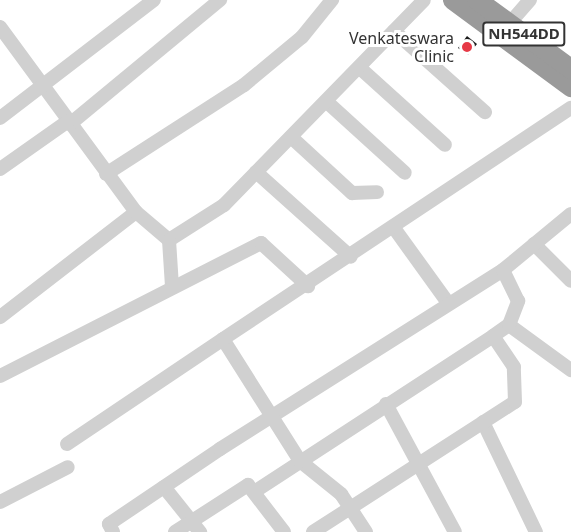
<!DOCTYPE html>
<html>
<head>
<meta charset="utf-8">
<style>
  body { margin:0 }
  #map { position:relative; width:571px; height:532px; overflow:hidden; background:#fff; font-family:"Noto Sans",sans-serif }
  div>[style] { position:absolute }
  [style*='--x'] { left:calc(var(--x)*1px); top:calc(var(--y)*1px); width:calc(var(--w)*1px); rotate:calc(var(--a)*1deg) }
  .building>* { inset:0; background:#1a1a1a }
  .minor>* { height:14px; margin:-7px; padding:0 7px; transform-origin:7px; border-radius:7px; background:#d0d0d0 }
  .highway>* { height:20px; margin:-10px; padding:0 10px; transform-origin:10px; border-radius:10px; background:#9a9a9a }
  .dots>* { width:16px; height:16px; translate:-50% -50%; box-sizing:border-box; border:3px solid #fff; border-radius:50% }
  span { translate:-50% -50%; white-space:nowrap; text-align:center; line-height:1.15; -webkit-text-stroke:6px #fff; paint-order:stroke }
  .shield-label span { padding:2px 4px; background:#fff; border:2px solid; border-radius:4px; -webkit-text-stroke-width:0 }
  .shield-label { font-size:15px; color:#333; font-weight:700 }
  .poi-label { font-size:16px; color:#333 }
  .right { translate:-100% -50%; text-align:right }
</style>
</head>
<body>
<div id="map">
  <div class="building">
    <i style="clip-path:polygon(467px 36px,477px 44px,468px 55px,458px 48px)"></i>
  </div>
  <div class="minor">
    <i style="--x:509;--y:24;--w:32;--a:-49"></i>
    <i style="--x:0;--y:27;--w:230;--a:53.7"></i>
    <i style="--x:136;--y:212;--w:172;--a:142.3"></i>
    <i style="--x:394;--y:31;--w:122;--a:41.7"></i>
    <i style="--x:361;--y:69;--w:113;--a:42.1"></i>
    <i style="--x:327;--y:102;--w:105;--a:42.3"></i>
    <i style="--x:0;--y:118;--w:194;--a:-37.5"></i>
    <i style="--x:70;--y:124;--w:195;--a:-39.6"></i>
    <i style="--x:291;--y:137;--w:83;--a:42.6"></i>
    <i style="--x:352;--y:193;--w:25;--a:-2"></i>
    <i style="--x:0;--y:169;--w:83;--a:-35.2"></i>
    <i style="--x:256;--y:172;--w:127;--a:41.8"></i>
    <i style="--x:106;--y:174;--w:164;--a:-32.8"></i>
    <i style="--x:244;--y:85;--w:75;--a:-39.6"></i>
    <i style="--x:302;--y:37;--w:48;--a:-51"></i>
    <i style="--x:136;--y:212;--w:43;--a:40.3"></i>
    <i style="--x:169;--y:240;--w:65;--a:-32.5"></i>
    <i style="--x:224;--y:205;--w:286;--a:-45.7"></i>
    <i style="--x:394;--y:228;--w:92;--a:54.2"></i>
    <i style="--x:169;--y:240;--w:46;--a:86.3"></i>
    <i style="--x:534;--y:244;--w:52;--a:45"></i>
    <i style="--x:509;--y:325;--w:77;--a:36"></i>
    <i style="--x:0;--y:376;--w:293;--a:-27"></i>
    <i style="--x:261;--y:243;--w:64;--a:42.5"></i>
    <i style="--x:386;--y:404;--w:145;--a:61.7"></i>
    <i style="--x:483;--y:422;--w:122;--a:64.3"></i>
    <i style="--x:67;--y:444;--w:188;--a:-33.9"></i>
    <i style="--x:164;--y:487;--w:58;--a:51.3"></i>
    <i style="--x:254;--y:492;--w:285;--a:-33.1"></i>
    <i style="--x:0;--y:502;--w:76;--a:-27.2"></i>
    <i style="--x:113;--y:532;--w:9;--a:-117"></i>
    <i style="--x:109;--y:524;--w:134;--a:-34"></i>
    <i style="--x:220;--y:449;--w:335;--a:-32.3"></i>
    <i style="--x:175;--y:532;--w:87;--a:-32.8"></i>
    <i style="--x:248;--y:485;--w:59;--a:52.5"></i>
    <i style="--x:313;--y:532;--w:240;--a:-32.8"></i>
    <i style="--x:515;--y:402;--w:35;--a:-92"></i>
    <i style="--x:514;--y:367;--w:37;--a:-124"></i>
    <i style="--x:493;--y:336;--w:19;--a:-35"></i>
    <i style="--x:509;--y:325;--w:26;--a:-69"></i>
    <i style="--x:518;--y:301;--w:34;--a:-116"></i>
    <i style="--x:503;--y:270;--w:88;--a:-39.5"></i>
    <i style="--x:366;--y:532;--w:45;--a:-123.3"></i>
    <i style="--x:341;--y:494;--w:53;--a:-141.2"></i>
    <i style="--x:300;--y:461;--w:144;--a:-122.3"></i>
    <i style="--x:223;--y:339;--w:418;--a:-33.6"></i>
  </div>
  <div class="highway">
    <i style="--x:453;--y:0;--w:147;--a:36.4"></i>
    <i style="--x:477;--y:0;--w:117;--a:36.3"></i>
  </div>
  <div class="dots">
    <i style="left:467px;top:47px;background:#e63946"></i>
  </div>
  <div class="shield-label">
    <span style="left:524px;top:34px">NH544DD</span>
  </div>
  <div class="poi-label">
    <span class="right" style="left:454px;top:47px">Venkateswara<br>Clinic</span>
  </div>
</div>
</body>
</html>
